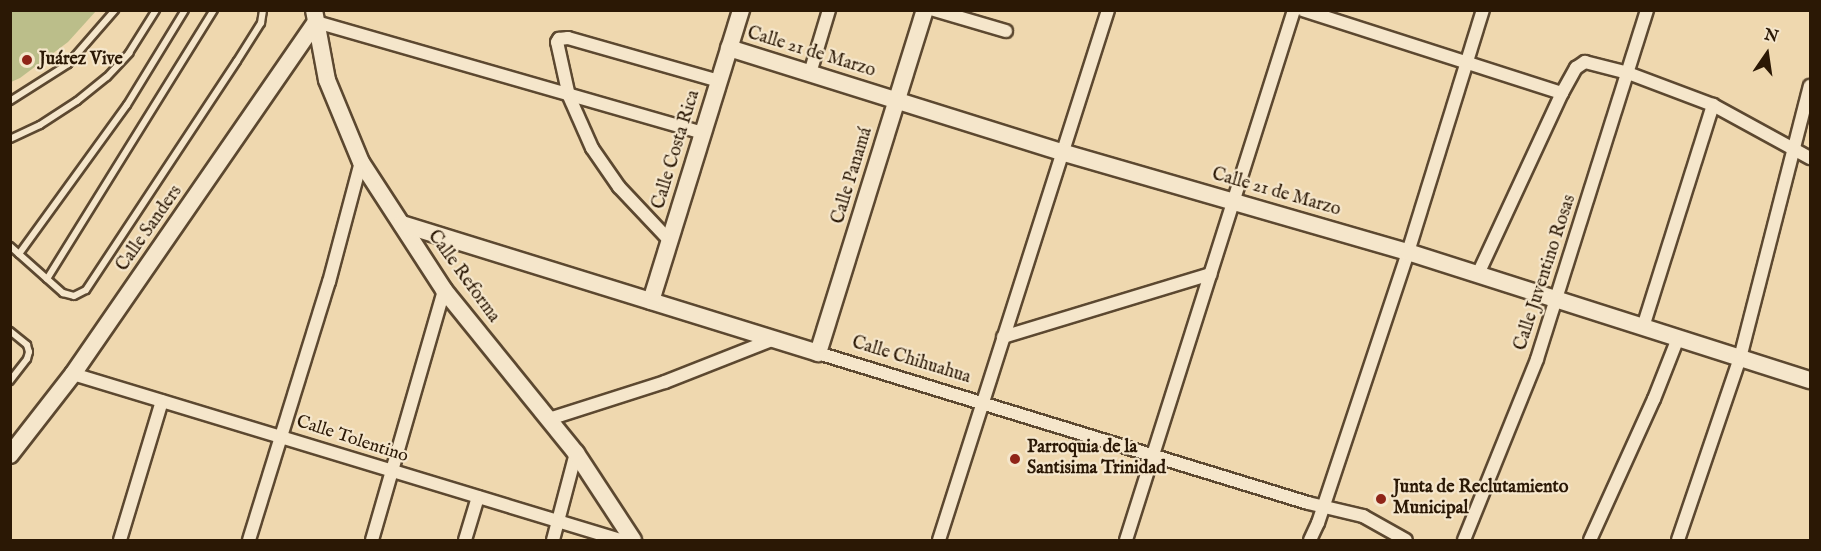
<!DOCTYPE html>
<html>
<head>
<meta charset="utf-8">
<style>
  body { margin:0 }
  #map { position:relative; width:1821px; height:551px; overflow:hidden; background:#efd8af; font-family:"IM FELL English",serif }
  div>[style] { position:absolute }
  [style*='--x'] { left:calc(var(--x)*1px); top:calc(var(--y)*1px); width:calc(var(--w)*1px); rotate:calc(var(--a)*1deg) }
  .green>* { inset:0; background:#bbbe8a }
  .roads { filter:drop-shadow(2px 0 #5c4830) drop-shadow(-2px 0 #5c4830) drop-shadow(0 2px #5c4830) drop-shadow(0 -2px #5c4830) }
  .lane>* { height:6px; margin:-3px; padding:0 3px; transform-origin:3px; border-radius:3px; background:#f5e6cb }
  .street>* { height:12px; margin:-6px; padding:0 6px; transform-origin:6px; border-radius:6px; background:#f5e6cb }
  .secondary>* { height:16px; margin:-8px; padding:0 8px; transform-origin:8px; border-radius:8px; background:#f5e6cb }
  .dots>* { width:16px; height:16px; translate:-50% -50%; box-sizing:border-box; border:3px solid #f5e6cb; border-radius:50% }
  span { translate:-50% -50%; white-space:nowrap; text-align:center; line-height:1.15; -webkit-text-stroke:4.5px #f5e6cb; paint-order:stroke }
  .street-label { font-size:18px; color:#2b1805 }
  .poi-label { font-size:18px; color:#2b1805; font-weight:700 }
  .left { translate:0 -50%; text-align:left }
  .frame { position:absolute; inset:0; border:12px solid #2b1805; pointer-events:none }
  .north { position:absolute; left:1737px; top:24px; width:60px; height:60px; -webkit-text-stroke:4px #f5e6cb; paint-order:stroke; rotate:13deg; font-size:16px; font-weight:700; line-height:24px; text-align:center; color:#2b1805 }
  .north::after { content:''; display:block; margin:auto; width:21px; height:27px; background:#2b1805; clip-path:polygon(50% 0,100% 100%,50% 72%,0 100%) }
</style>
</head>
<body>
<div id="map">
  <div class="green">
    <i style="clip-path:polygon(11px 10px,96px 10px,96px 11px,68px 42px,20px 78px,11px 82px)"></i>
  </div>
  <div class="roads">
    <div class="lane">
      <i style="--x:10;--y:101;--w:69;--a:-32.5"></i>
      <i style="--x:68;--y:64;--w:72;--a:-49"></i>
      <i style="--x:10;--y:139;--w:33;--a:-25"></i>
      <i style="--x:40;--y:125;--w:44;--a:-33"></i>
      <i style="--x:77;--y:101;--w:38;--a:-39"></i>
      <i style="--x:107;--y:77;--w:33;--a:-47"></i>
      <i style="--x:129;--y:53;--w:51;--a:-57.9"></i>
      <i style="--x:10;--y:246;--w:71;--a:41.6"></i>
      <i style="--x:63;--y:293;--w:11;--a:15"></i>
      <i style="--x:74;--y:296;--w:13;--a:-27"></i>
      <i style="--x:86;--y:290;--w:274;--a:-56.6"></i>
      <i style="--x:237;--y:61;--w:45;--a:-57.7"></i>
      <i style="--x:261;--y:23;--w:13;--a:-81"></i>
      <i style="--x:19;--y:254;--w:184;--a:-54.1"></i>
      <i style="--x:127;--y:105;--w:111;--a:-58.6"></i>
      <i style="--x:47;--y:279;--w:317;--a:-58.2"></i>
      <i style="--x:10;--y:331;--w:22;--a:39"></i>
      <i style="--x:27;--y:345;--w:7;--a:74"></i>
      <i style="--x:29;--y:352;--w:7;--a:106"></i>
      <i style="--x:27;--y:359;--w:28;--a:128"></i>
    </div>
    <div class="street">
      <i style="--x:934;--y:10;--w:75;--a:16.3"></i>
      <i style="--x:1303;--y:10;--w:272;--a:17.8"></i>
      <i style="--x:316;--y:22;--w:403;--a:16"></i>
      <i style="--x:810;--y:73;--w:66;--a:-73.2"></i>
      <i style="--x:669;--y:240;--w:73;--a:-133.3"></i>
      <i style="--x:619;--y:187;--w:47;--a:-124.7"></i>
      <i style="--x:592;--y:148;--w:57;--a:-113.9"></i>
      <i style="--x:569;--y:96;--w:55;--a:-102.5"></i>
      <i style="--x:557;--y:42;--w:4;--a:-56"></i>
      <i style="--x:559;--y:39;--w:9;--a:-6"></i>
      <i style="--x:568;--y:38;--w:157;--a:15.9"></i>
      <i style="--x:1478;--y:274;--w:200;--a:-65.1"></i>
      <i style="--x:1562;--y:93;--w:29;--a:-61"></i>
      <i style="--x:1576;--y:68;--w:11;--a:-34"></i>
      <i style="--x:1585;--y:62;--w:44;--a:14.3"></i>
      <i style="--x:1628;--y:73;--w:91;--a:20.6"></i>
      <i style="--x:1713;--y:105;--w:111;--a:28.7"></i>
      <i style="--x:1643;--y:327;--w:233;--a:-72.5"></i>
      <i style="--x:1003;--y:337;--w:217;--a:-16.9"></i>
      <i style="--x:818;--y:353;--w:512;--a:17.02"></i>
      <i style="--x:1308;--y:503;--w:57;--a:13.3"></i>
      <i style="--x:1363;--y:516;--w:49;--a:29.2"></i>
      <i style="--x:73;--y:374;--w:572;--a:16.88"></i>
      <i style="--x:549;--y:419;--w:122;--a:-17.7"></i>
      <i style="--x:665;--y:382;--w:117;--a:-21.5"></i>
      <i style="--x:120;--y:540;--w:145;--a:-73.2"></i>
      <i style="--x:249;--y:540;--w:270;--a:-72.8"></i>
      <i style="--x:329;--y:282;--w:124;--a:-75.1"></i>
      <i style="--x:372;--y:540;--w:260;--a:-73.9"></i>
      <i style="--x:465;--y:540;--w:45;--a:-73.2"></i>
      <i style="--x:553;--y:540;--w:90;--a:-75.2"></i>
      <i style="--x:939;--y:540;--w:556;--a:-72.31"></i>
      <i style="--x:1126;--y:540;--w:556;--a:-72.41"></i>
      <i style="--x:1310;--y:540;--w:19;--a:-65"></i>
      <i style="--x:1318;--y:523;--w:286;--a:-71.6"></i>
      <i style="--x:1408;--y:252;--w:253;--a:-72.8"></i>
      <i style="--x:1464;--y:540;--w:195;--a:-68"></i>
      <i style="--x:1537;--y:359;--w:366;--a:-72.5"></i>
      <i style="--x:1590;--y:540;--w:155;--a:-65.6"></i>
      <i style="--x:1654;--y:399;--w:66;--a:-68.5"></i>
      <i style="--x:1678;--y:540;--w:192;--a:-71.2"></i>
      <i style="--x:1740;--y:358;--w:281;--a:-75.6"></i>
    </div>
    <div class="secondary">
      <i style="--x:314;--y:10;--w:71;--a:79.5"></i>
      <i style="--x:327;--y:80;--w:89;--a:67.5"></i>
      <i style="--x:361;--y:162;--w:153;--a:57"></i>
      <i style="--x:444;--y:290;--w:210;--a:51"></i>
      <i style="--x:576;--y:453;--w:104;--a:56.8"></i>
      <i style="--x:729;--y:48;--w:348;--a:17.4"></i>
      <i style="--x:1061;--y:152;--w:361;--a:16.1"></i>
      <i style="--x:1408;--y:252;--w:422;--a:17.7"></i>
      <i style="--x:402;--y:224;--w:436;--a:17.2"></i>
      <i style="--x:818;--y:353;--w:359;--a:-72.7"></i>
      <i style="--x:651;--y:301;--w:305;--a:-72.8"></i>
      <i style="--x:10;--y:455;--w:103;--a:-52.1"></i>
      <i style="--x:73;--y:374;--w:428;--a:-55.4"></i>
    </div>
  </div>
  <div class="dots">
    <i style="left:27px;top:60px;background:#8f2418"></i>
    <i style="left:1015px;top:459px;background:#8f2418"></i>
    <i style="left:1381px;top:499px;background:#8f2418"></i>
  </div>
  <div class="street-label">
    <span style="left:811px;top:53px;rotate:17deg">Calle 21 de Marzo</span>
    <span style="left:677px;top:150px;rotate:-73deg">Calle Costa Rica</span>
    <span style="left:853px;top:176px;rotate:-73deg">Calle Panamá</span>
    <span style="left:1276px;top:193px;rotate:16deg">Calle 21 de Marzo</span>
    <span style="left:150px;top:229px;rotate:-55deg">Calle Sanders</span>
    <span style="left:1546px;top:273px;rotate:-72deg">Calle Juventino Rosas</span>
    <span style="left:463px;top:277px;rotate:54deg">Calle Reforma</span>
    <span style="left:911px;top:361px;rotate:17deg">Calle Chihuahua</span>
    <span style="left:352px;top:440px;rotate:18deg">Calle Tolentino</span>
  </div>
  <div class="poi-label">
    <span class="left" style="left:39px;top:60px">Juárez Vive</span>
    <span class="left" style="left:1027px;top:459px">Parroquia de la<br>Santisima Trinidad</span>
    <span class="left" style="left:1393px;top:499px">Junta de Reclutamiento<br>Municipal</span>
  </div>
  <div class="frame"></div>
  <div class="north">N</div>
</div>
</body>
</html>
